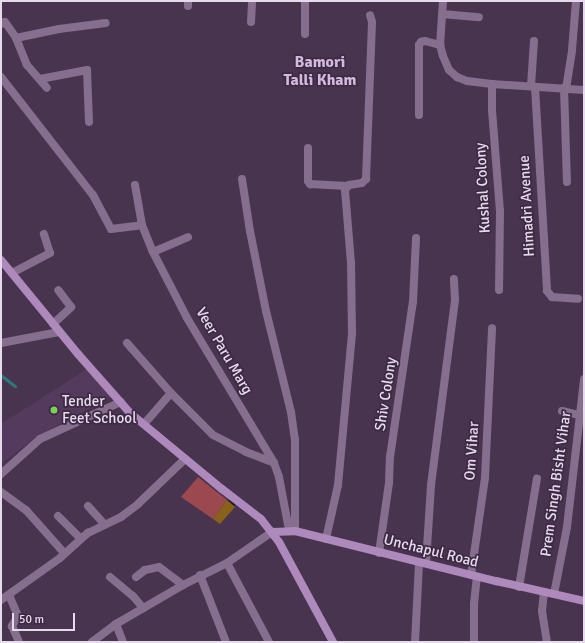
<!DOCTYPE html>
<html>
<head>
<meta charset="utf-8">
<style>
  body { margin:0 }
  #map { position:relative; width:585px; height:643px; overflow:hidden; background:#493450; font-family:Signika,sans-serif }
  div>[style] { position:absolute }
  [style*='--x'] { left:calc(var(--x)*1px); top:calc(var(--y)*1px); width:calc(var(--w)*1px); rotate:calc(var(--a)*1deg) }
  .built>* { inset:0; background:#543b5d }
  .green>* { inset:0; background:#9b484e }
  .shadow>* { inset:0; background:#0007 }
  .stream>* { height:2.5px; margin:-1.25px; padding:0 1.25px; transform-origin:1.25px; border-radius:1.25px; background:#2e797a }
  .building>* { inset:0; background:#88611b }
  .street>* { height:8px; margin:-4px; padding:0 4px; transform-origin:4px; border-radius:4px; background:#866e8e }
  .secondary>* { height:8px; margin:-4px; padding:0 4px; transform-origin:4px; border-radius:4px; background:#ae89bb }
  .dots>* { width:11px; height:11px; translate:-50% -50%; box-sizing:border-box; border:2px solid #3e2a45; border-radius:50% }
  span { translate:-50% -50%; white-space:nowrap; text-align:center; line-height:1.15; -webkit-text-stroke:3.5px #3e2a45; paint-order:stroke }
  .street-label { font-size:15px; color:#e7daec }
  .poi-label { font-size:15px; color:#e7daec }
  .left { translate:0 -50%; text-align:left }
  .neighbourhood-label { font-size:16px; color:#d3b9dc; font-weight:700 }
  .frame { position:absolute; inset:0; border:2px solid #e7daec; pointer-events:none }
  .scale { position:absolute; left:12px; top:613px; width:63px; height:18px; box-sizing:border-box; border:2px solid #e7daec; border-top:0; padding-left:5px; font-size:12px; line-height:14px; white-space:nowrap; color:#e7daec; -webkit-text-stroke:3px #3e2a45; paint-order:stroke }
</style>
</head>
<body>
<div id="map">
  <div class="built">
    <i style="clip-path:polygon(87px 369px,111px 397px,36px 437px,3px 462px,1px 460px,1px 424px)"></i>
  </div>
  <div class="green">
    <i style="clip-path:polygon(198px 477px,227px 500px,213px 519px,181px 497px)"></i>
  </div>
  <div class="shadow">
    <i style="clip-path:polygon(231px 497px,237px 503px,223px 519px,227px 501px)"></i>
  </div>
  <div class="stream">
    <i style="--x:1;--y:375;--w:18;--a:38"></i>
  </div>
  <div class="building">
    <i style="clip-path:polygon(227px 500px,235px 507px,220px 524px,213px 519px)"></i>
  </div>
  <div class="street">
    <i style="--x:443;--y:1;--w:44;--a:93.9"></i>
    <i style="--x:440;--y:45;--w:11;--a:75"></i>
    <i style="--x:443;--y:56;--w:15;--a:67"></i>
    <i style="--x:449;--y:70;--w:11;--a:41"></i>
    <i style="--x:457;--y:77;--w:11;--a:22"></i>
    <i style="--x:467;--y:81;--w:25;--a:7"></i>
    <i style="--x:492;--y:84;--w:92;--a:3.7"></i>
    <i style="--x:188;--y:6;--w:5;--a:-90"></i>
    <i style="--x:442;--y:14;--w:37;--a:5"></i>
    <i style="--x:1;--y:22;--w:2;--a:90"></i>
    <i style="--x:1;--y:24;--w:4;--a:-27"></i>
    <i style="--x:5;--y:22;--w:19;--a:55"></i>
    <i style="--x:16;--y:38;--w:29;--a:68"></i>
    <i style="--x:27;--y:65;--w:30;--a:49"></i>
    <i style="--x:251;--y:22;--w:21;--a:-87"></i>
    <i style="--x:305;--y:34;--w:33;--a:-90"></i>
    <i style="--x:16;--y:38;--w:44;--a:-11.8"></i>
    <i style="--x:59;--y:29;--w:47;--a:-7.3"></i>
    <i style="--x:1;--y:77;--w:150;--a:52.1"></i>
    <i style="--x:93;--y:195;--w:38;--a:62"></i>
    <i style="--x:111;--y:229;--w:31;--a:-7"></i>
    <i style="--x:40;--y:79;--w:48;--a:-10.8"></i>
    <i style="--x:87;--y:70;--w:52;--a:87.8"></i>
    <i style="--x:492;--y:84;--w:26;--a:90"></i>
    <i style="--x:492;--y:110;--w:101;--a:85.5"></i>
    <i style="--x:500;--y:211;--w:79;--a:90.7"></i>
    <i style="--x:531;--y:86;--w:45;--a:-86.2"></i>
    <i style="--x:535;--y:87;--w:204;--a:86.6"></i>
    <i style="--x:547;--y:291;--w:8;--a:50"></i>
    <i style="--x:552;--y:297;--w:26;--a:4"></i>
    <i style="--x:564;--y:88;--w:94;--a:88.2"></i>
    <i style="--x:566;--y:89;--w:39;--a:-81"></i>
    <i style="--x:572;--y:50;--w:49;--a:-85.3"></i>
    <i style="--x:419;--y:115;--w:70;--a:-90"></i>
    <i style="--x:419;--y:45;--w:4;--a:-56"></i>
    <i style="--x:421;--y:42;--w:4;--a:-14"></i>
    <i style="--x:425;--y:41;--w:16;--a:15"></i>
    <i style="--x:308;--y:148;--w:33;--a:90"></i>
    <i style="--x:308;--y:181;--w:4;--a:56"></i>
    <i style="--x:310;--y:184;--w:37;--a:3"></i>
    <i style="--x:242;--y:179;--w:53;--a:81.3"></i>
    <i style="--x:250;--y:231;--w:82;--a:78.7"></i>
    <i style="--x:266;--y:311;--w:104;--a:76.1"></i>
    <i style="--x:291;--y:412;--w:27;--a:82"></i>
    <i style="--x:295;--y:439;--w:92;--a:90"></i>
    <i style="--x:135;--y:185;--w:41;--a:80.1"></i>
    <i style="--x:142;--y:225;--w:29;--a:68"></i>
    <i style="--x:153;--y:252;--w:74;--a:62.7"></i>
    <i style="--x:187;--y:318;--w:169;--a:59"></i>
    <i style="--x:274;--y:463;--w:15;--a:70"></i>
    <i style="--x:279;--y:477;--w:54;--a:79.3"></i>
    <i style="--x:153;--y:252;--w:38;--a:-23"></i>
    <i style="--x:12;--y:273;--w:43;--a:-27.8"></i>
    <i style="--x:50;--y:253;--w:20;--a:-108"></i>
    <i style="--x:53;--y:324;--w:25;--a:-43"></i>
    <i style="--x:71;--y:307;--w:21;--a:-127"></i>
    <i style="--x:1;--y:343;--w:59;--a:-10.7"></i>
    <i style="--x:127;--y:343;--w:67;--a:48.7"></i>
    <i style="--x:171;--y:393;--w:59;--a:45"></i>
    <i style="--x:213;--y:435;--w:37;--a:27"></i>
    <i style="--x:246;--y:452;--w:30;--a:21"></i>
    <i style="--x:562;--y:411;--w:17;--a:13"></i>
    <i style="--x:144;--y:424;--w:41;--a:-48.9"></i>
    <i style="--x:1;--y:474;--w:52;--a:-41.9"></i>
    <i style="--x:40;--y:439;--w:89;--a:-24.6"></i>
    <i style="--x:1;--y:492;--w:31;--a:36"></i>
    <i style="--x:26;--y:510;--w:57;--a:48.5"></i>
    <i style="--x:88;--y:506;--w:24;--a:48"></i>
    <i style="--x:58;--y:516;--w:31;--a:45"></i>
    <i style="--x:326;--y:539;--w:55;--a:-77.5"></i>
    <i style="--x:338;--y:485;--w:153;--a:-84.7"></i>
    <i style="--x:352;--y:333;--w:70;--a:-90.8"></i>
    <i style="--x:351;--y:263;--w:73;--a:-94.7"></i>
    <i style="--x:345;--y:190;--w:6;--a:-51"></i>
    <i style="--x:349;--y:185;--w:13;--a:-9"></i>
    <i style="--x:362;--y:183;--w:6;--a:-45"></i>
    <i style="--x:366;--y:179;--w:157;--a:-87.8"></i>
    <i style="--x:372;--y:22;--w:7;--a:-106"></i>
    <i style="--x:379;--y:553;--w:71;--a:-81.9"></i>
    <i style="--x:389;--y:483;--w:26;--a:-88"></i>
    <i style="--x:390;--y:457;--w:157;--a:-81.6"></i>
    <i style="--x:413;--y:302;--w:64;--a:-87.3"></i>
    <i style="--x:227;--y:563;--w:89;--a:62"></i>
    <i style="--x:426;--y:563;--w:78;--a:-86.3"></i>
    <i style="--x:431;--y:485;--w:187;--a:-82.6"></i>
    <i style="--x:455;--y:300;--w:21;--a:-93"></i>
    <i style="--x:200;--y:575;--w:72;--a:68.8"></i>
    <i style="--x:471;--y:575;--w:98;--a:-81.8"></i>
    <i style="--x:485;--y:478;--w:150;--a:-87.3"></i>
    <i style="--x:110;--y:577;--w:30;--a:40"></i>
    <i style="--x:133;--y:596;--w:16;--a:50"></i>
    <i style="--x:136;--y:577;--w:11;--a:-38"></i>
    <i style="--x:145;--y:570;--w:14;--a:-12"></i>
    <i style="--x:159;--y:567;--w:30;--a:37"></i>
    <i style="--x:519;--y:587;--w:110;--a:-80.6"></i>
    <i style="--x:544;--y:592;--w:19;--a:96"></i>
    <i style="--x:542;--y:611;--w:31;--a:81"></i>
    <i style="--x:554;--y:594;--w:68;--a:-79"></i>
    <i style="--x:567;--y:527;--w:149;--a:-83.4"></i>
    <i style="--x:9;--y:595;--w:23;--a:67"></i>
    <i style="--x:18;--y:616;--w:12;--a:121"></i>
    <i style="--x:12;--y:626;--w:17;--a:66"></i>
    <i style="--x:1;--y:600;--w:72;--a:-35.4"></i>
    <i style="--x:60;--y:558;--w:38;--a:-42"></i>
    <i style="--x:88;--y:533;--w:37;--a:-26"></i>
    <i style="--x:121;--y:517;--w:21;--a:-37"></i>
    <i style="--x:138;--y:504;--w:65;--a:-43.8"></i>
    <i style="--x:116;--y:624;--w:19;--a:69"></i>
    <i style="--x:92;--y:642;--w:30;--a:-37"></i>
    <i style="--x:116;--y:624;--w:78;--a:-30.2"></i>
    <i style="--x:183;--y:585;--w:49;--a:-26.6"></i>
    <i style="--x:227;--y:563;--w:55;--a:-34.6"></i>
    <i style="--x:415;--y:642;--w:80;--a:-87.1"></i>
    <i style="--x:474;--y:642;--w:38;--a:-90"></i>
    <i style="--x:474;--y:604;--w:27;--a:-84"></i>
  </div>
  <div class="secondary">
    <i style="--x:1;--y:260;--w:122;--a:50.7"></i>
    <i style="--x:78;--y:354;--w:79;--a:48.6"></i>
    <i style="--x:130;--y:413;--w:119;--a:39.6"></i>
    <i style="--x:222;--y:489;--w:49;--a:37.6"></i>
    <i style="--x:261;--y:519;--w:29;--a:52"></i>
    <i style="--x:279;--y:542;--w:114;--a:61.6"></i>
    <i style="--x:272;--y:532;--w:23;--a:-2"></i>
    <i style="--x:295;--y:531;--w:207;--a:14"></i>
    <i style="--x:496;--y:581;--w:90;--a:12.8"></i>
  </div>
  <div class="dots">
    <i style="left:54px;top:410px;background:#7bd156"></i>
  </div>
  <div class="street-label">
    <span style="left:483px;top:188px;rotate:-93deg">Kushal Colony</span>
    <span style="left:527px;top:206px;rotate:-93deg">Himadri Avenue</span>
    <span style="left:224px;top:351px;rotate:60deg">Veer Paru Marg</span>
    <span style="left:386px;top:394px;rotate:-81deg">Shiv Colony</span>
    <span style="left:472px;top:451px;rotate:-86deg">Om Vihar</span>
    <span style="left:556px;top:484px;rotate:-82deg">Prem Singh Bisht Vihar</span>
    <span style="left:431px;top:551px;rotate:14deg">Unchapul Road</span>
  </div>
  <div class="poi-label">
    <span class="left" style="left:62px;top:410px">Tender<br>Feet School</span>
  </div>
  <div class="neighbourhood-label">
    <span style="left:320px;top:71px">Bamori<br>Talli Kham</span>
  </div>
  <div class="frame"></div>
  <div class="scale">50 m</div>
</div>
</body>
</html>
